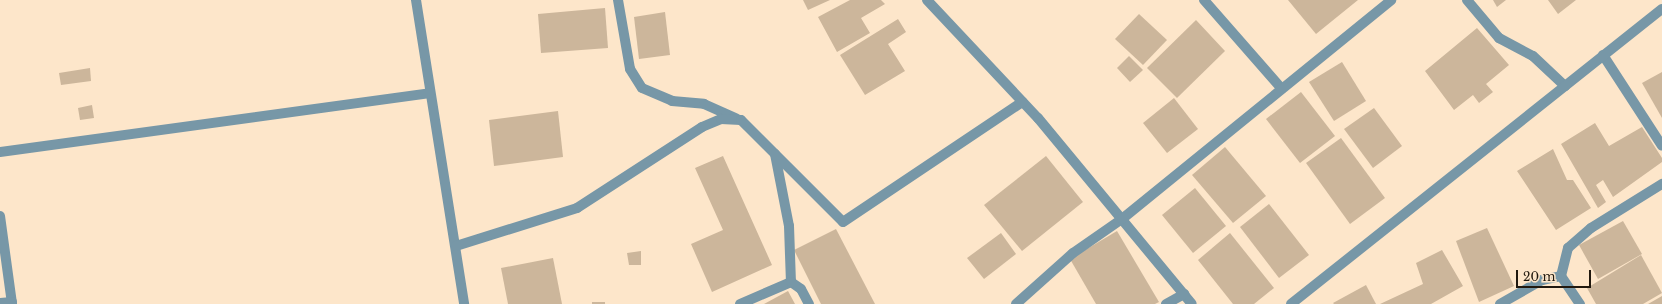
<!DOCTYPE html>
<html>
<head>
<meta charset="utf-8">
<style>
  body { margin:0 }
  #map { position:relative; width:1662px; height:304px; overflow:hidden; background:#fde6ca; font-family:"Libre Baskerville",serif }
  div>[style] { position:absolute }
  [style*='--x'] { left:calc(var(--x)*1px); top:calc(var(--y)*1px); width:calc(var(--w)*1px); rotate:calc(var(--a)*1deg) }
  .building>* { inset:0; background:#ccb69b }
  .minor>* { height:10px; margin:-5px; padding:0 5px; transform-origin:5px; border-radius:5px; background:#7797a7 }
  span { translate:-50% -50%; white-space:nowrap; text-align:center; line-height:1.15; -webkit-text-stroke:3.5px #fde6ca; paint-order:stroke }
  .scale { position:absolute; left:1516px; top:270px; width:75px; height:18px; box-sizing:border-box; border:2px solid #20180e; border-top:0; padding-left:5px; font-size:12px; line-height:14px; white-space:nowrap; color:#20180e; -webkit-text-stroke:3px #fde6ca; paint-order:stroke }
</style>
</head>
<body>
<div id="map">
  <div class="building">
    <i style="clip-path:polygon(803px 0,830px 0,808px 10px)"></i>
    <i style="clip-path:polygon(850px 0,881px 0,885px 4px,861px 18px,870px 33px,837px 52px,818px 17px)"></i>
    <i style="clip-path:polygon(1288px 0,1358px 0,1316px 34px)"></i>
    <i style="clip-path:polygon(1493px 0,1506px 0,1497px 7px)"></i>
    <i style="clip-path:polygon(1548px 0,1576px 0,1558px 14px)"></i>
    <i style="clip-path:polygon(605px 8px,608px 48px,541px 53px,538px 14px)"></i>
    <i style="clip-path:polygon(665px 12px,670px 55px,639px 59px,634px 17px)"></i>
    <i style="clip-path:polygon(1139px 14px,1167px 40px,1143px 65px,1115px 39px)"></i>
    <i style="clip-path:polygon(898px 19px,906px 32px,888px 44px,905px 71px,865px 95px,840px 55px)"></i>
    <i style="clip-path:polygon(1196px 20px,1225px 51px,1177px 98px,1147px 68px)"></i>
    <i style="clip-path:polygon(1477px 28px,1509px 65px,1486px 84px,1493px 92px,1479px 103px,1473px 95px,1454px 110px,1425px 71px)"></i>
    <i style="clip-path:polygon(1129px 56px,1143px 70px,1130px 82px,1117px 68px)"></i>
    <i style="clip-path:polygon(1342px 62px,1366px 101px,1334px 121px,1309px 82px)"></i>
    <i style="clip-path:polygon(90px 68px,91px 81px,61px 85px,59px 73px)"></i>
    <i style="clip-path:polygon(1662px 72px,1662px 118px,1642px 83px)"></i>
    <i style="clip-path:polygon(1301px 92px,1335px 136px,1300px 163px,1266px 119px)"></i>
    <i style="clip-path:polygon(1174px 98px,1198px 129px,1167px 153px,1143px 123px)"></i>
    <i style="clip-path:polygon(92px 105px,94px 118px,80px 120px,78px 108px)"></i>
    <i style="clip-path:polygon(1374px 108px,1402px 146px,1373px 168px,1344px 129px)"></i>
    <i style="clip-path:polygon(558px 111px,563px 157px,494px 166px,489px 120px)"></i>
    <i style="clip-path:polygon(1595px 123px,1609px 146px,1642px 127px,1662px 158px,1662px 162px,1613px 197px,1603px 180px,1596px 185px,1606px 202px,1598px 208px,1561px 144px)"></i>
    <i style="clip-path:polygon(1341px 138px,1385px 198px,1350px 224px,1306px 163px)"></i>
    <i style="clip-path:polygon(1225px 147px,1266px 196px,1233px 223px,1192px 175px)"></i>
    <i style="clip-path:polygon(1553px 149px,1567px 180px,1573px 180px,1591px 208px,1556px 230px,1517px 171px)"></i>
    <i style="clip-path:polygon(723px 156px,772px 265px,712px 292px,691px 244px,723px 230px,695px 168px)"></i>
    <i style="clip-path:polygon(1046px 156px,1083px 202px,1022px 251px,984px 205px)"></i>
    <i style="clip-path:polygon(1195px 188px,1226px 226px,1193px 253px,1162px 215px)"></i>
    <i style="clip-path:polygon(1269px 204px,1309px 255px,1279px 278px,1240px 227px)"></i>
    <i style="clip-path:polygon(1623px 221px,1642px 254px,1598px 279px,1579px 245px)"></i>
    <i style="clip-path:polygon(1487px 228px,1514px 286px,1479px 302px,1456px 241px)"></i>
    <i style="clip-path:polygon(836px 229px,875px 304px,821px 304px,794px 250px)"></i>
    <i style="clip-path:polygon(1117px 231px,1159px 302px,1155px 304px,1096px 304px,1070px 259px)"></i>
    <i style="clip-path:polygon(1001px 233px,1016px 254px,984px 279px,967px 258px)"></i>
    <i style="clip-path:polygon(1230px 233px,1274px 288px,1254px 304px,1233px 304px,1198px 260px)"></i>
    <i style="clip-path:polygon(1442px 250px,1463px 286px,1431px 304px,1380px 304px,1423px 284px,1416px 263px)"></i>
    <i style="clip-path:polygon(641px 251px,641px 265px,629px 265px,627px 253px)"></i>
    <i style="clip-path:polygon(1641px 255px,1662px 293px,1643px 304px,1596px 304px,1587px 288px)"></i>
    <i style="clip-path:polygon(553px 258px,562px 304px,508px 304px,501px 268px)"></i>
    <i style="clip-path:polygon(1366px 285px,1376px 304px,1334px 304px,1333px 303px)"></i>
    <i style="clip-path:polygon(788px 291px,795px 304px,764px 304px)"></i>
    <i style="clip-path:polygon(1662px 296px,1662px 304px,1648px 304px)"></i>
    <i style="clip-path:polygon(592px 302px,605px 302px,605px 304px,592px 304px)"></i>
  </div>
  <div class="minor">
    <i style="--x:416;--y:0;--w:308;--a:81"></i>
    <i style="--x:618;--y:0;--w:70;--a:80.1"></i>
    <i style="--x:630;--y:69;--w:22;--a:58"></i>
    <i style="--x:642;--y:88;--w:33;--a:23"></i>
    <i style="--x:672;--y:101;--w:32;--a:5"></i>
    <i style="--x:704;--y:104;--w:35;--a:24"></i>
    <i style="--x:927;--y:0;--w:162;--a:46.8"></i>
    <i style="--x:1038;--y:118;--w:241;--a:50.4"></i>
    <i style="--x:1204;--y:0;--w:118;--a:48.8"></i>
    <i style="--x:1467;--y:0;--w:50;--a:49.9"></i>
    <i style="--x:1499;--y:38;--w:38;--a:28"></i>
    <i style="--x:1533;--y:56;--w:44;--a:43.2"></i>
    <i style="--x:1603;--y:55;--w:108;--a:57"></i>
    <i style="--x:0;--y:152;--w:434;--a:-7.8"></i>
    <i style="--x:775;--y:154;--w:73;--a:79"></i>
    <i style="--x:789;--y:226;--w:56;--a:88"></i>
    <i style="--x:0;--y:216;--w:89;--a:82.2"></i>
    <i style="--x:456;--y:246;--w:127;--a:-17.4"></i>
    <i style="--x:577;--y:208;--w:149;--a:-32.9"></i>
    <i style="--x:702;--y:127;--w:21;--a:-23"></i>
    <i style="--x:721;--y:119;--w:20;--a:3"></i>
    <i style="--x:741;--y:120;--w:144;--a:45"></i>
    <i style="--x:843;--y:222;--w:216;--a:-33.8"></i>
    <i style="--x:1561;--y:276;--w:29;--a:-76"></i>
    <i style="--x:1568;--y:248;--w:30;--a:-41"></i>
    <i style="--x:1591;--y:228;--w:84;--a:-31.8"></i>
    <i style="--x:1561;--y:276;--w:34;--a:56"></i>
    <i style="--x:0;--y:303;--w:12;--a:-5"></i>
    <i style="--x:740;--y:304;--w:56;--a:-23.3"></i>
    <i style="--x:791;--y:282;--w:12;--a:35"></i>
    <i style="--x:801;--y:289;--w:17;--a:62"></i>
    <i style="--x:1016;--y:304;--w:76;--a:-41.8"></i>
    <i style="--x:1073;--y:253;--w:60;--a:-34.8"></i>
    <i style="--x:1122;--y:219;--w:347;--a:-39.1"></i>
    <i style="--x:1166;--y:304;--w:21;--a:-29"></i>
    <i style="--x:1291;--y:304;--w:474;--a:-38.5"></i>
    <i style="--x:1500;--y:304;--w:48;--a:-29.7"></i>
    <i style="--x:1542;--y:280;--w:19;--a:-12"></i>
  </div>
  <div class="scale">20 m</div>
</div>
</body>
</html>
